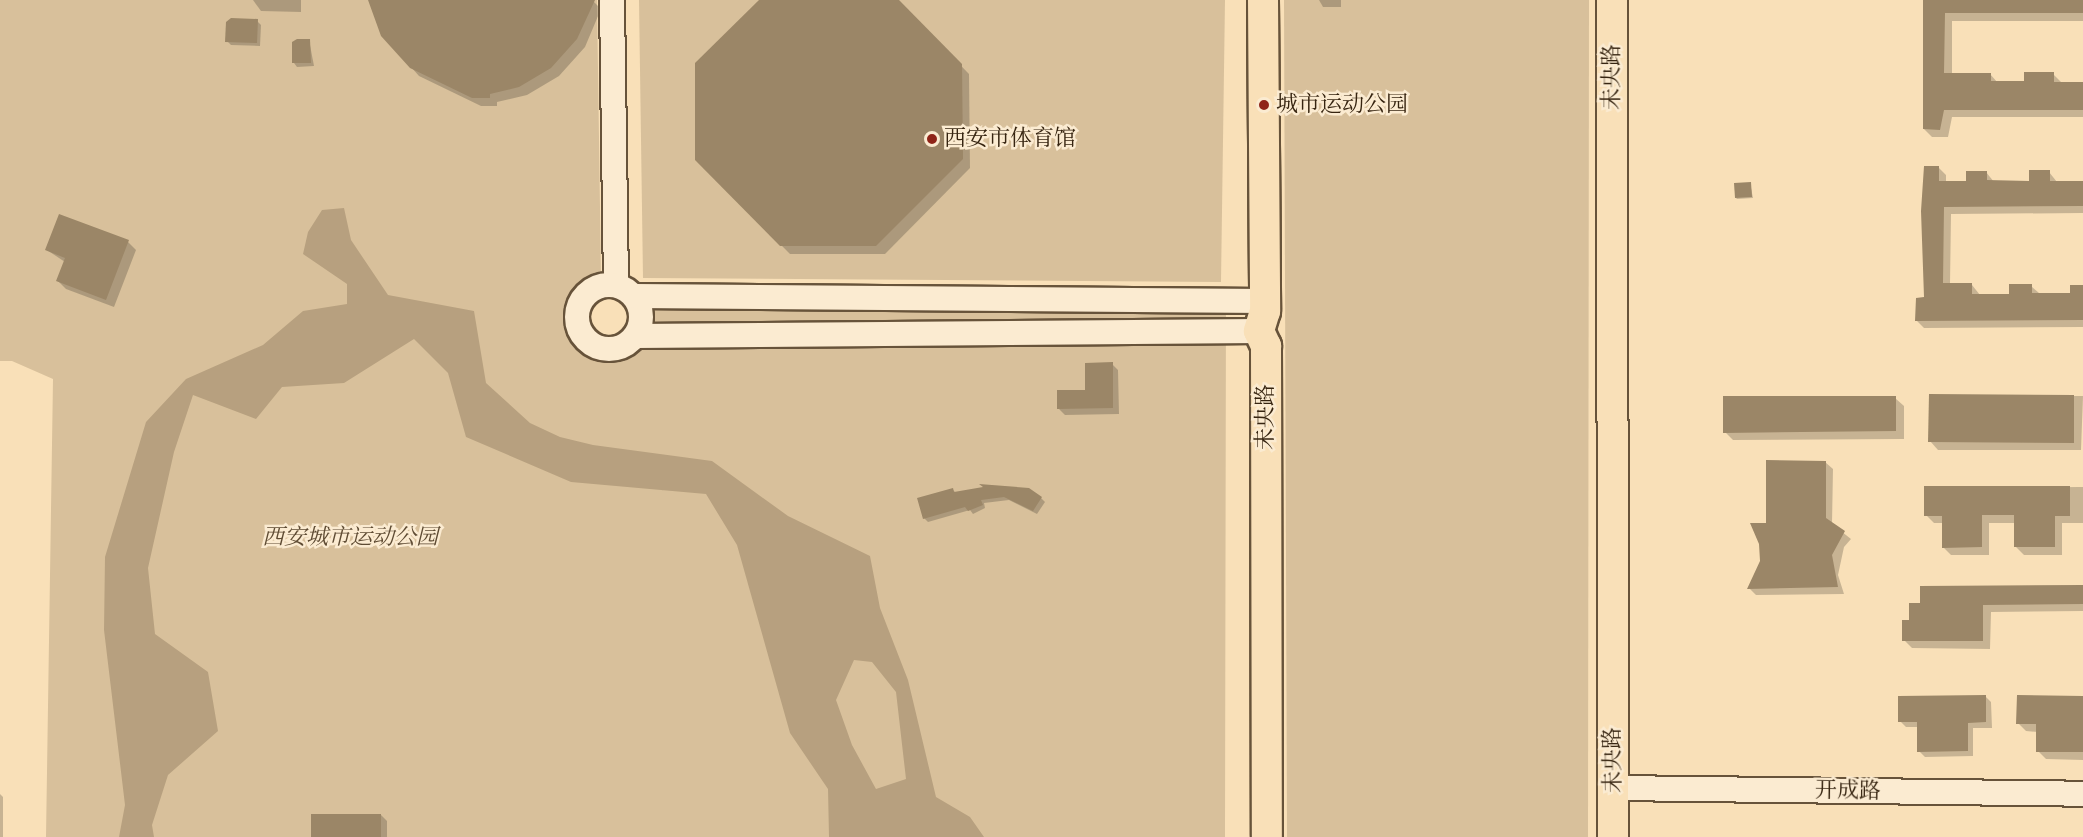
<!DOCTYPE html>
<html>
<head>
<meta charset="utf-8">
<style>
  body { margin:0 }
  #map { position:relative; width:2083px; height:837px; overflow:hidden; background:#f9e0b8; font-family:Alegreya,"Noto Serif SC",serif }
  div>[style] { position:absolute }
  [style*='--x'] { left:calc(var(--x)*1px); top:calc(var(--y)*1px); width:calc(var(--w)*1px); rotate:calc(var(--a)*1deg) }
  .green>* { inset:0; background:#d8c09b }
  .water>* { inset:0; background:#b7a07f }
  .shadow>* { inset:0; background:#0003 }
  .building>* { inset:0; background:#9b8667 }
  .roads { filter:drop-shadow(2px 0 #67533a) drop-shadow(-2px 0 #67533a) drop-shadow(0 2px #67533a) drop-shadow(0 -2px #67533a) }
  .minor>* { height:24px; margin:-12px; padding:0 12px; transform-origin:12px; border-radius:12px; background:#fbebd1 }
  .minor>.ring { margin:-12px; padding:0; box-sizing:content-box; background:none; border:24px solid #fbebd1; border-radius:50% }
  .major>* { height:30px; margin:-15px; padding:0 15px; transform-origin:15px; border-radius:15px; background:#f9e0b8 }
  .dots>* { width:16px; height:16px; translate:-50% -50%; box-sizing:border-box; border:3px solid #fbebd1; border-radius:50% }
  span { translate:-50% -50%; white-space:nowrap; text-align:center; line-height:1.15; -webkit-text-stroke:5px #fbebd1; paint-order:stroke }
  .street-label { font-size:22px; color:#362410 }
  .poi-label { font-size:22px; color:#362410 }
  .left { translate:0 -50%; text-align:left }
  .park-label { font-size:22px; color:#5e4b33; font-style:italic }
</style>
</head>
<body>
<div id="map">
  <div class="green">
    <i style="clip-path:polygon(0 0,597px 0,601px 276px,580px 289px,571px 307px,569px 331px,580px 346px,598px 355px,616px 355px,635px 348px,649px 328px,653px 290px,1226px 291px,1225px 837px,46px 837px,53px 379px,12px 361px,0 361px)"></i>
    <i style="clip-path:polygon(639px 0,1225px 0,1221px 282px,643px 278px)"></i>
    <i style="clip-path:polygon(1284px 0,1589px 0,1588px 837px,1287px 837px)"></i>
  </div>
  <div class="water">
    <i style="clip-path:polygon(evenodd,344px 208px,351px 240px,388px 295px,474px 311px,486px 383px,530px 423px,560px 437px,593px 445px,712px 461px,788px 516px,870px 556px,880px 608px,908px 680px,936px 797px,970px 817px,984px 837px,829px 837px,828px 789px,790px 733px,737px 545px,706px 494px,571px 482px,466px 437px,448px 373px,414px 339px,344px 383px,282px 387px,256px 419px,193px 395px,174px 452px,148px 568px,155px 634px,208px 672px,218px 731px,168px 775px,152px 825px,154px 837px,119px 837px,125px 805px,104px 630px,105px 557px,146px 422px,186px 379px,263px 345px,303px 311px,347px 304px,347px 284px,303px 254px,308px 232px,322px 210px,344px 208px,854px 660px,872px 662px,896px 692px,906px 779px,876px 789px,852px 745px,836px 700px,854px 660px)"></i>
  </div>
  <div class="shadow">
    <i style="clip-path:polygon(253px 0,301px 0,301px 12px,261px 11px)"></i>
    <i style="clip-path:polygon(390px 0,579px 0,593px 1px,601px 9px,585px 47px,559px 76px,527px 95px,497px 102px,497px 106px,481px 106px,419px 76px,411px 67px)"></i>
    <i style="clip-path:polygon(761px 0,897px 0,969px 74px,970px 168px,885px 254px,790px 254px,697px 160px)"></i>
    <i style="clip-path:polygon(1319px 0,1341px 0,1341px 7px,1323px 7px)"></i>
    <i style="clip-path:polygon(1925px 0,2083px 0,2083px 21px,1952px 21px,1952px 74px,1990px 74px,1998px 83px,2026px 83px,2053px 74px,2061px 82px,2083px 83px,2083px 117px,1952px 117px,1948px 137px,1932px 137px,1924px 129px)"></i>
    <i style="clip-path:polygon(257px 21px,261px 25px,260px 46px,231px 45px,227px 41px)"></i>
    <i style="clip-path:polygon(309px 40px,314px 66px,297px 67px,294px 63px)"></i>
    <i style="clip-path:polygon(1939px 168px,1946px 175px,1946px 182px,1968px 183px,1986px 172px,1994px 182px,2031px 183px,2049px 172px,2057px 182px,2083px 182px,2083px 213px,1951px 214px,1950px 285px,1972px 285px,1980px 295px,2011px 295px,2031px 286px,2039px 293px,2071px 295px,2083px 286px,2083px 327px,1924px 328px,1916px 320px,1925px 299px)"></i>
    <i style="clip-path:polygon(1750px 183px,1753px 198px,1737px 199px,1736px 198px)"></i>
    <i style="clip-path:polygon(128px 242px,136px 250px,114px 307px,66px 289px,58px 281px,65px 262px,47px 250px)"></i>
    <i style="clip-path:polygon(1112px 364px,1118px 370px,1119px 414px,1065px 415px,1059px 409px,1087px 391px)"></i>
    <i style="clip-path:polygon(1930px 396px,2083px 396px,2081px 450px,1938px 450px,1930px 441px)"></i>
    <i style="clip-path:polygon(1895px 398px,1904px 406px,1904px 439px,1733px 440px,1725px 432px)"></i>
    <i style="clip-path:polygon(1825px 462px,1833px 469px,1832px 524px,1851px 539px,1844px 547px,1838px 575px,1844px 594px,1756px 595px,1749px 588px,1761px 561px,1767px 524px)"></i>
    <i style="clip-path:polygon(2083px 487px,2083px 523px,2062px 523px,2062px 555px,2024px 555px,2016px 547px,2016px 523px,1989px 523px,1989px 555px,1951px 555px,1943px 547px,1943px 523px,1934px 523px,1926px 515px,1926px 488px)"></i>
    <i style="clip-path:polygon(953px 490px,956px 493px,1041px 498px,1045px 502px,1037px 514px,1009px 500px,984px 503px,985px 508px,973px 514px,970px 510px,928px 522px,924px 518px)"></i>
    <i style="clip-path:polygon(2083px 586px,2083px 611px,1991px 612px,1990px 649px,1912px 648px,1904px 640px,1911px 621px,1911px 605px)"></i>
    <i style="clip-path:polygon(1985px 696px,1991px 702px,1992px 728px,1973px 728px,1973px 756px,1925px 757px,1919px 751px,1918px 727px,1906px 727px,1900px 721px)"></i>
    <i style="clip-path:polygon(2083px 697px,2083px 760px,2046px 759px,2038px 751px,2038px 732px,2026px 731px,2018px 723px)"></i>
    <i style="clip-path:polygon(0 794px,3px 797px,3px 837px,0 837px)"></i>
    <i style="clip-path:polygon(381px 815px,387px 821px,387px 837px,313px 837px)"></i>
  </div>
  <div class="building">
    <i style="clip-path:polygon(368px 0,595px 0,577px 39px,551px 68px,519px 87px,490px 94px,490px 98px,472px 98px,410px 68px,381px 36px)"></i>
    <i style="clip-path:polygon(759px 0,899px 0,962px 64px,963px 159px,876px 246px,780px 246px,695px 160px,695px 63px)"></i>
    <i style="clip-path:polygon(1923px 0,2083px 0,2083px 13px,1945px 13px,1944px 73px,1991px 73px,1991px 81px,2024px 81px,2024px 72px,2054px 72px,2054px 82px,2083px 82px,2083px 110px,1944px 110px,1940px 130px,1923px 129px)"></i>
    <i style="clip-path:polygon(231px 18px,258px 19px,257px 43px,225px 42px,226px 22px)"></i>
    <i style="clip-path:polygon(297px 39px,310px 39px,311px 63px,292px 63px,292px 42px)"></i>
    <i style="clip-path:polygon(1924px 166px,1939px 166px,1939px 181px,1966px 181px,1966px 171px,1987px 171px,1987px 180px,2029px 181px,2029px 170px,2050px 170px,2050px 181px,2083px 181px,2083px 206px,1944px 207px,1943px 283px,1972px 283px,1972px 294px,2009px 294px,2009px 284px,2032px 284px,2032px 293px,2070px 293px,2070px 285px,2083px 285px,2083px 320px,1915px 321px,1916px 298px,1924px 297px,1921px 211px)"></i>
    <i style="clip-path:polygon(1751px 182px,1752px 197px,1735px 198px,1734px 183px)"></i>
    <i style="clip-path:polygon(59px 214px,129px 240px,106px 300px,56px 281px,65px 258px,45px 250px)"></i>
    <i style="clip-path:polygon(1113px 362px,1113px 408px,1057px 409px,1057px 390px,1085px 390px,1085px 363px)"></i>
    <i style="clip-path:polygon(1929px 394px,2074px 395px,2074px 443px,1928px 442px)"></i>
    <i style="clip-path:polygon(1723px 396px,1896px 396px,1896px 431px,1723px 433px)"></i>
    <i style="clip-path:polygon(1766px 460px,1826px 461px,1826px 518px,1845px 531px,1832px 555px,1838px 587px,1747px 589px,1760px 561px,1759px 544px,1750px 523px,1766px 523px)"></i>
    <i style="clip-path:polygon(979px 484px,1029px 488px,1042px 497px,1033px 511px,1004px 497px,981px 500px,983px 505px,968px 511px,965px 507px,923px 519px,917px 498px,953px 488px,954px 492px,983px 487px)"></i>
    <i style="clip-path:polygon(1924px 486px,2070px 486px,2070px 516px,2055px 516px,2055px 547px,2014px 547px,2014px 515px,1982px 515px,1982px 547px,1942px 548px,1942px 516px,1924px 516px)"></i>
    <i style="clip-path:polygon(2083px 585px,2083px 604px,1983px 605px,1983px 641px,1902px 641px,1902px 620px,1909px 620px,1909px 603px,1920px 603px,1920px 586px)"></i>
    <i style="clip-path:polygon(1986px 695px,1986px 722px,1968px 723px,1968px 751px,1917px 752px,1917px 722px,1898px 722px,1898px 696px)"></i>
    <i style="clip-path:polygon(2017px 695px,2083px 696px,2083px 752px,2036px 752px,2036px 724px,2016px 724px)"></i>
    <i style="clip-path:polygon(311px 814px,381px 814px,381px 837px,311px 837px)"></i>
  </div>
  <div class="roads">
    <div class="minor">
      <i style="--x:612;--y:0;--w:285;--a:89.2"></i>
      <i class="ring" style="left:577px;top:285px;width:40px;height:40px"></i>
      <i style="--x:635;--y:296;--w:630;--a:0.45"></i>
      <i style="--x:636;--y:336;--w:623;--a:-0.46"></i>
      <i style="--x:1613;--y:788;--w:470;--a:0.7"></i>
    </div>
    <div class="major">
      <i style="--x:1263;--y:0;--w:311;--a:89.6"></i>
      <i style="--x:1265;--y:311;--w:21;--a:107"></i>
      <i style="--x:1259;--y:331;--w:17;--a:65"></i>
      <i style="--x:1266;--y:346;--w:491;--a:89.9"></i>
      <i style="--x:1612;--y:0;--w:837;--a:89.93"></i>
    </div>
  </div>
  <div class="dots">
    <i style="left:1264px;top:105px;background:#8f2418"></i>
    <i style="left:932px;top:139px;background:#8f2418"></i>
  </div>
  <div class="street-label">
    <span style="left:1612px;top:77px;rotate:-90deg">未央路</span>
    <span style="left:1266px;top:417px;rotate:-90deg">未央路</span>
    <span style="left:1613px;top:760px;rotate:-91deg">未央路</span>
    <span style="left:1848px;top:791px;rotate:1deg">开成路</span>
  </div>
  <div class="poi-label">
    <span class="left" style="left:1276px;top:105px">城市运动公园</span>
    <span class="left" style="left:944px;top:139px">西安市体育馆</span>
  </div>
  <div class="park-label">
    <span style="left:350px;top:538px">西安城市运动公园</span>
  </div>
</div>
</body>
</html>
